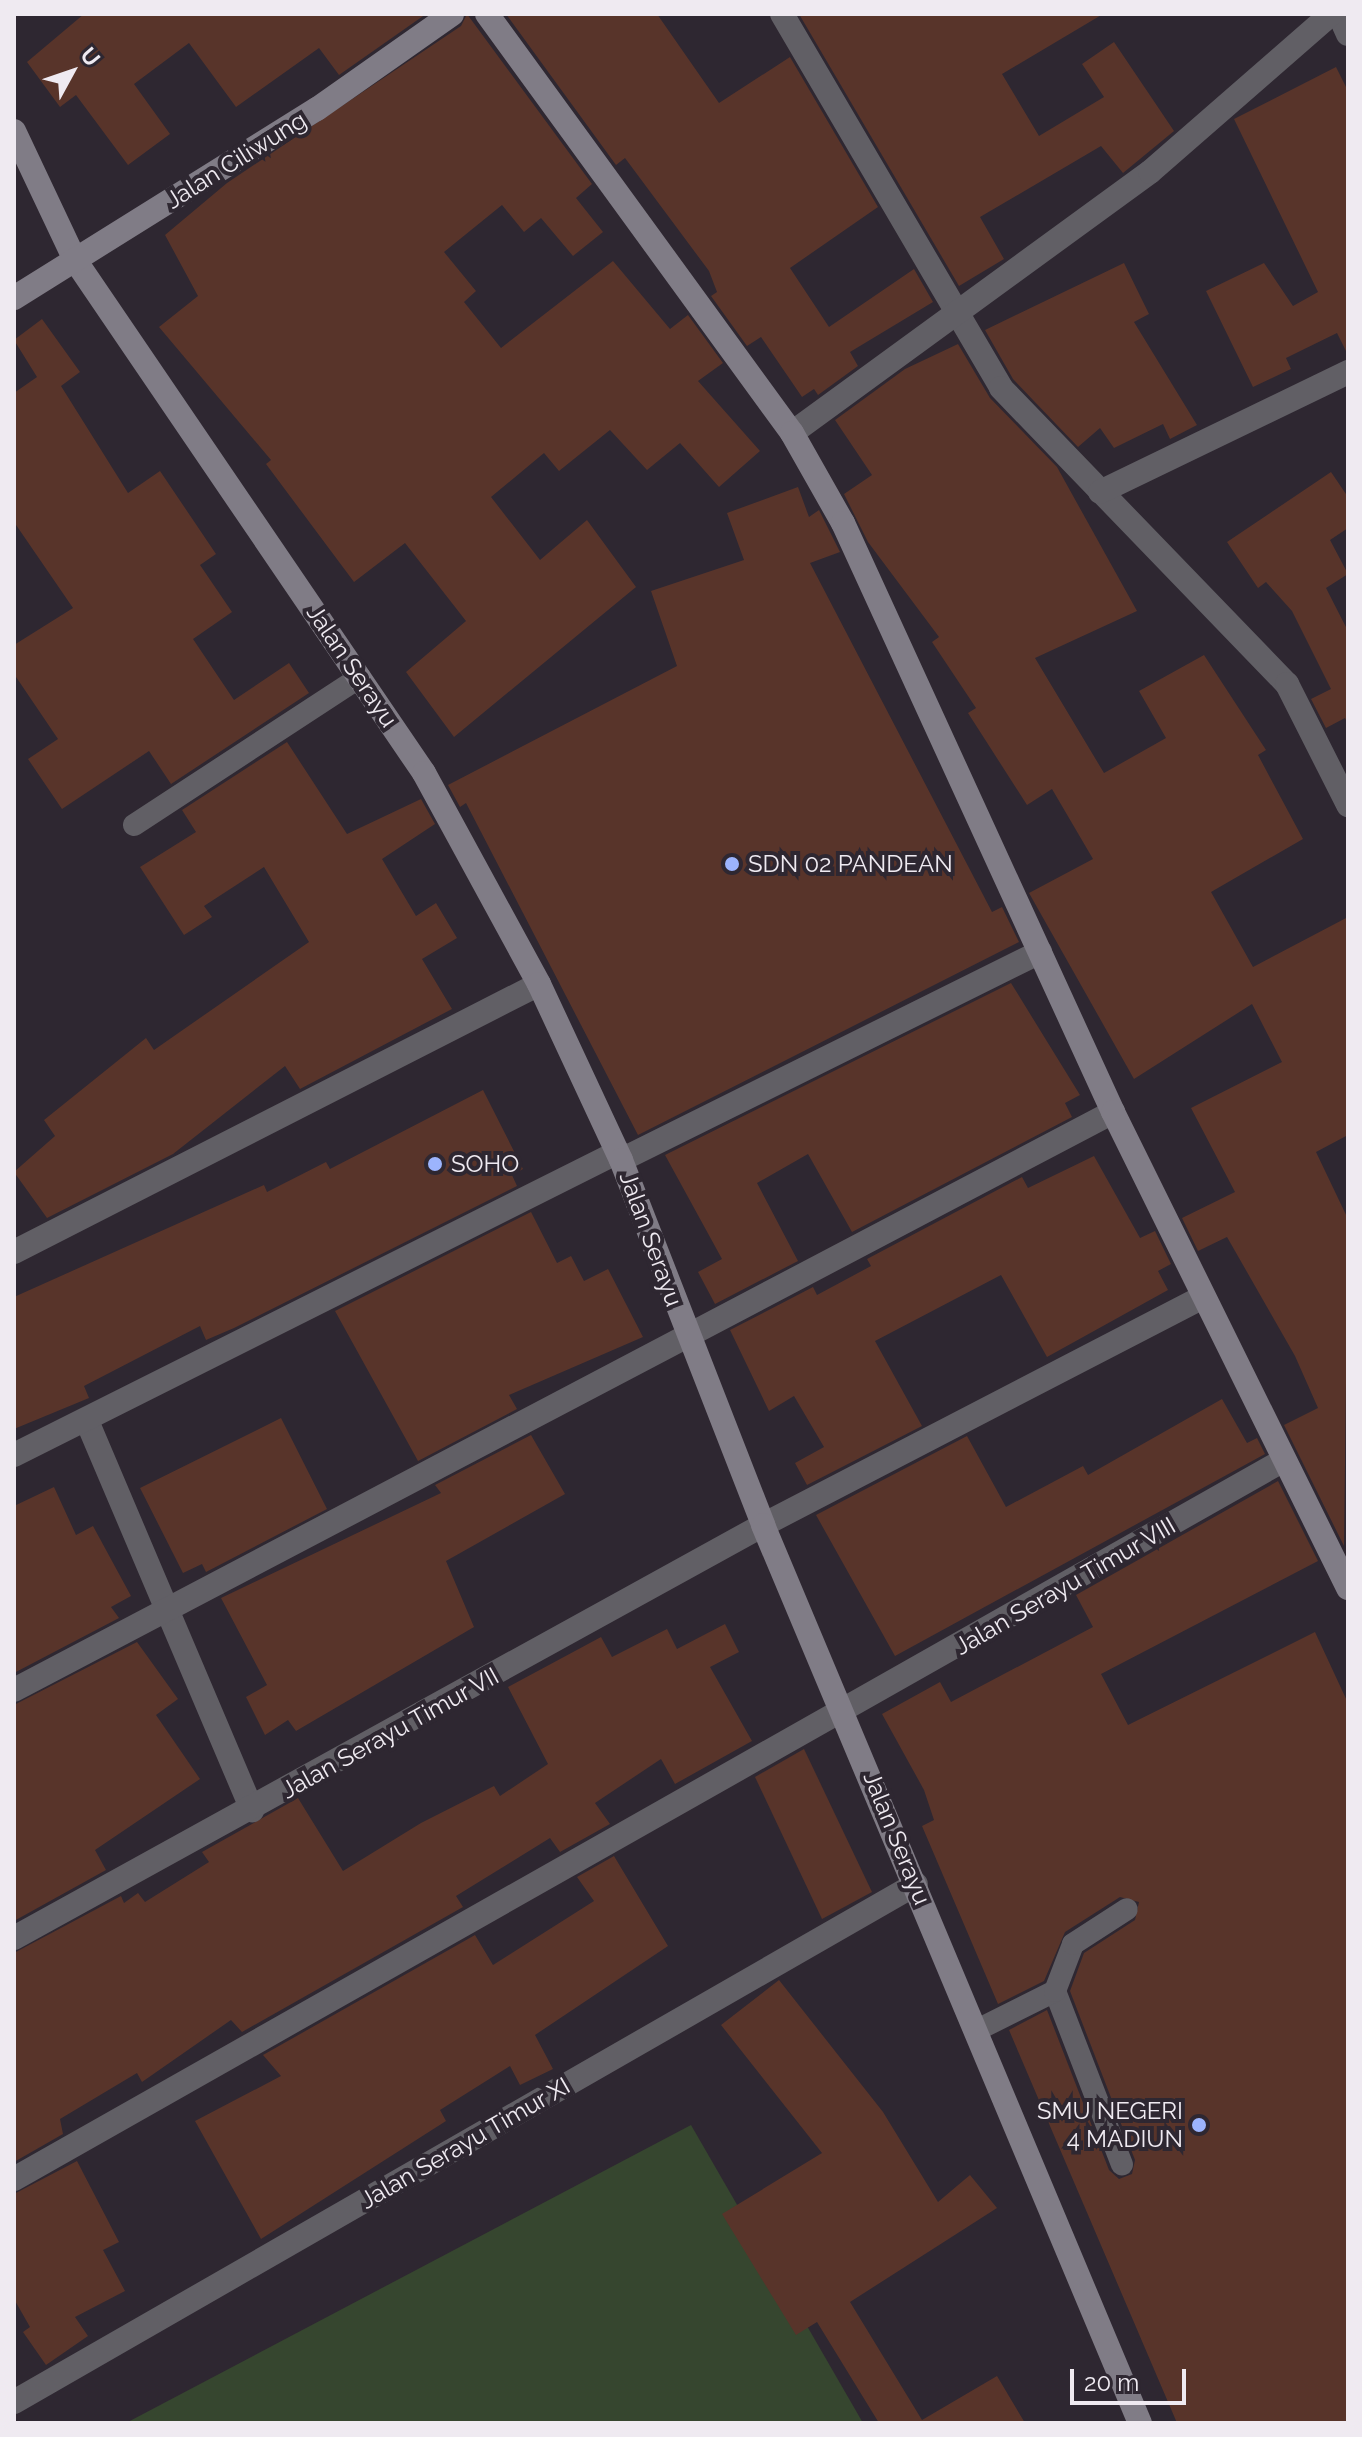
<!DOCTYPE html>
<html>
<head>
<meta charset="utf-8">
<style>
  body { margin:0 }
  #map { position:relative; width:1362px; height:2437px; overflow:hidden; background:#2e2731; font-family:Raleway,sans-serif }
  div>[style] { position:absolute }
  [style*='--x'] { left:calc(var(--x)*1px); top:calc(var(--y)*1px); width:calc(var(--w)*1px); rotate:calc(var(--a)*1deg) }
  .green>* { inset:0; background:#36462f }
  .building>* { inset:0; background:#58342a }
  .lane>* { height:22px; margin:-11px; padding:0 11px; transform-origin:11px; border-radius:11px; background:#615f65 }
  .street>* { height:24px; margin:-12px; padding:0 12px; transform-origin:12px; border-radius:12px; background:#615f65 }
  .secondary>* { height:24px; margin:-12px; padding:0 12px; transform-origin:12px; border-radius:12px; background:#807c86 }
  .dots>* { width:22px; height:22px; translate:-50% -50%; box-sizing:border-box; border:4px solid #2e2731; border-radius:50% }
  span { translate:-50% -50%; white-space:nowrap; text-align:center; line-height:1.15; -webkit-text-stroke:8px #2e2731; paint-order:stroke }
  .street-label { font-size:24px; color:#efeaf1 }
  .poi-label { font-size:24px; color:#efeaf1 }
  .left { translate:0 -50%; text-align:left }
  .right { translate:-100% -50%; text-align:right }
  .frame { position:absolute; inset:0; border:16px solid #efeaf1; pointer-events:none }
  .north { position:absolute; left:32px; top:32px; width:80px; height:80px; -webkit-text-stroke:6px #2e2731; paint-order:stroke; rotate:50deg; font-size:22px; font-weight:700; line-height:32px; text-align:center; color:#efeaf1 }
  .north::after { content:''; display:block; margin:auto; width:28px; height:36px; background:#efeaf1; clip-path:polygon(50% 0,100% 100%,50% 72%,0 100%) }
  .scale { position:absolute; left:1070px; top:2369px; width:116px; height:36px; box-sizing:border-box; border:4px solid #efeaf1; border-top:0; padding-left:10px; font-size:24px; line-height:28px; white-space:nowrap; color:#efeaf1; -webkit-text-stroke:6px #2e2731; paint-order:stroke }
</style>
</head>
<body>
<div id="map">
  <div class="green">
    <i style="clip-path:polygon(691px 2125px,863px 2423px,126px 2423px)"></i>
  </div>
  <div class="building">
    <i style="clip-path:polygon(84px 14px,426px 14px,339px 75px,319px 48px,236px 107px,189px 43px,134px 84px,170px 134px,128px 165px,76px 95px,60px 107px,27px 62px)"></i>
    <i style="clip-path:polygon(467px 14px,592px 184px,576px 198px,603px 232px,573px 256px,541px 218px,524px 232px,502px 205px,444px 252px,476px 291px,464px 302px,501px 348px,613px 261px,670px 329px,688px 315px,723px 363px,698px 381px,760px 451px,719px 487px,680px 443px,647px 470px,610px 430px,559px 471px,544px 453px,491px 497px,540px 560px,587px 520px,636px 587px,454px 737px,406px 672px,466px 621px,405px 543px,354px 582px,266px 464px,271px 460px,159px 327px,198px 296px,165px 235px,227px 183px,461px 26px)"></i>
    <i style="clip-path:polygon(506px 14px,657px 14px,719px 103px,790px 57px,878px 207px,790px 268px,829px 327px,914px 269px,933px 302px,850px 352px,858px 366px,818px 395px,814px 389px,802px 397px,761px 337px,747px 346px,711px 296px,717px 292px,709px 271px,625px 158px,616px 165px)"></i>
    <i style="clip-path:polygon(799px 14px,1103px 14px,1002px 74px,1039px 136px,1104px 97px,1082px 64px,1114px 42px,1174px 131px,1123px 173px,1101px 146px,980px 217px,1004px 259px,959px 286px)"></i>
    <i style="clip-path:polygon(1336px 67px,1348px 91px,1348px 355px,1337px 333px,1286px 358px,1291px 369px,1253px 387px,1206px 291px,1264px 263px,1293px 306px,1318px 292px,1234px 119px)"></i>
    <i style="clip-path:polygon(1124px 263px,1149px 314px,1134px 322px,1197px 425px,1170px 439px,1163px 424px,1114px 448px,1100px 428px,1078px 447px,1013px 379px,985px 330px)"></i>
    <i style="clip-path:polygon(42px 319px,80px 372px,61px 386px,128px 493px,160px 471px,216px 554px,200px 565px,232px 612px,193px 639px,234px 700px,289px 663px,309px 693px,171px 784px,149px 751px,62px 809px,28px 759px,58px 739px,14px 674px,14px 645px,73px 608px,14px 522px,14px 393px,37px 377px,14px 340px)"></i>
    <i style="clip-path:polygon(958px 344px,990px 398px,1057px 467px,1137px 611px,1035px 658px,1104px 773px,1166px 738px,1139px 691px,1204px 655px,1266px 750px,1258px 755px,1303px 839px,1211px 892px,1253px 967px,1348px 917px,1348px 1135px,1316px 1152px,1348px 1219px,1344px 1546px,1284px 1425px,1318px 1408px,1295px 1356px,1227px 1237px,1198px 1251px,1182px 1218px,1235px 1192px,1191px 1108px,1282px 1062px,1252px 1004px,1134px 1079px,1029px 893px,1093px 859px,1052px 789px,1027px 805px,968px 713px,976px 708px,932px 642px,939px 637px,868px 542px,844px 494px,872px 475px,835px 420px,905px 369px)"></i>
    <i style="clip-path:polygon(1331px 472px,1348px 497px,1348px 528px,1330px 540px,1348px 574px,1326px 588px,1348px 631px,1348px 724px,1345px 718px,1326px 728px,1311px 699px,1331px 689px,1292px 611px,1266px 582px,1258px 588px,1227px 542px)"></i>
    <i style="clip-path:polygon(798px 487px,809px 517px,819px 510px,840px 552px,810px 563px,992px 912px,1002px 907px,1019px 942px,638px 1135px,466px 803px,460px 807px,448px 785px,677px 666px,651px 591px,744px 560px,727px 513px)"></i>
    <i style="clip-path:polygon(287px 742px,347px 834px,421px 799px,435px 824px,382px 859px,416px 916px,436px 903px,457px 938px,422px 959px,452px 1009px,300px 1089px,285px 1066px,173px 1154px,47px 1218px,14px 1172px,55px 1136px,44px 1120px,146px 1038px,154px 1050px,309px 942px,264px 867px,204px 906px,212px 917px,184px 935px,140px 867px,196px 832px,182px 810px)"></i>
    <i style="clip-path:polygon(1011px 983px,1080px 1095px,1065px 1103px,1072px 1117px,852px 1232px,808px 1154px,757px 1183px,798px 1261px,715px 1304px,698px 1272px,722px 1259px,665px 1155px)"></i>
    <i style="clip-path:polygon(483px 1090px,523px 1169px,512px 1175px,517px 1186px,234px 1328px,206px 1340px,200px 1326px,84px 1386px,89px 1398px,14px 1429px,14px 1297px,264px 1185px,267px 1192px,326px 1162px,330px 1169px)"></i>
    <i style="clip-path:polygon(1094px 1156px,1140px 1238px,1155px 1231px,1171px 1264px,1158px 1271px,1168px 1290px,1047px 1357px,1001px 1275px,875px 1341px,922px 1426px,807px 1485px,795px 1463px,824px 1447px,794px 1396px,769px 1411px,730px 1330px,813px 1287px,817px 1295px,871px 1266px,867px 1259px,1022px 1177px,1028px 1188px)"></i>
    <i style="clip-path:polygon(531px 1212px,557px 1263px,571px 1256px,584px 1281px,608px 1269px,643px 1337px,509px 1395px,517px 1409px,418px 1461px,335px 1311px)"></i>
    <i style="clip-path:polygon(1222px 1399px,1247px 1443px,1257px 1438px,1265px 1454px,895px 1656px,816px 1515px,967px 1436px,1006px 1507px,1083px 1466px,1088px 1475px)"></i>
    <i style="clip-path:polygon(281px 1418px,327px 1509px,206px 1572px,202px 1564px,183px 1573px,140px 1488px)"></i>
    <i style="clip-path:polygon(531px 1435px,565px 1494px,446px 1561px,474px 1627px,296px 1731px,288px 1720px,265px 1735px,246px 1697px,267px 1685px,221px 1598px,441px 1493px,435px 1485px)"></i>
    <i style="clip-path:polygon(1278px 1481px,1318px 1561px,1101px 1674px,1128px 1725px,1315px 1632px,1348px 1703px,1348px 2423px,1177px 2423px,1009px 2030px,1047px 2010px,1109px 2170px,1119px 2179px,1132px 2174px,1135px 2160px,1070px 1991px,1084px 1953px,1135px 1920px,1139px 1902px,1120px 1897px,1065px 1932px,1044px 1981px,998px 2004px,922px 1826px,934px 1820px,924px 1790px,882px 1714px,940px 1682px,951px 1702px,1093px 1627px,1076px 1595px)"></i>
    <i style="clip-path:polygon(54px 1487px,76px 1535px,93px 1526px,131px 1596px,111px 1607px,119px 1618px,14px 1673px,14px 1506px)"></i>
    <i style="clip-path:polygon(725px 1624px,739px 1652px,710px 1667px,752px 1741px,675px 1784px,661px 1759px,595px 1803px,610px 1824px,560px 1852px,550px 1838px,456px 1896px,463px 1907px,242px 2032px,231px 2020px,142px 2082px,137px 2073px,60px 2119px,63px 2134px,14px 2162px,14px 1953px,121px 1896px,124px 1903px,138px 1893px,145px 1902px,209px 1862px,202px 1852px,298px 1798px,343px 1871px,421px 1823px,494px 1786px,500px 1796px,548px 1764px,508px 1687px,601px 1637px,612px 1657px,667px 1629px,677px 1649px)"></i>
    <i style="clip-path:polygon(137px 1642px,178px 1699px,156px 1715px,200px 1779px,95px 1850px,106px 1870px,14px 1921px,14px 1705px)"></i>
    <i style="clip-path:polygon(804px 1749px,872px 1892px,822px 1919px,755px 1777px)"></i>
    <i style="clip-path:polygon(614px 1856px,668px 1946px,535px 2035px,553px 2069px,520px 2085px,510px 2066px,440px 2110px,446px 2121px,261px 2239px,195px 2121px,281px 2076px,263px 2055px,475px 1935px,493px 1965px,594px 1901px,577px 1877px)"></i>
    <i style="clip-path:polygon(779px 1980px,883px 2112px,938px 2202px,970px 2175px,997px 2208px,850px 2302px,922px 2420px,997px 2376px,1025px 2423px,879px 2423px,817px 2322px,796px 2335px,722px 2214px,822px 2153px,721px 2025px)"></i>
    <i style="clip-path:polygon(77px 2161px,119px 2242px,103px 2250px,125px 2291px,75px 2317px,88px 2336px,46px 2365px,23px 2332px,30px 2327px,14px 2299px,14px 2194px)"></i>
  </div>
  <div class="lane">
    <i style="--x:134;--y:825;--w:270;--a:-33.2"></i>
    <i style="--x:1055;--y:1991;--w:186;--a:68.9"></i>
    <i style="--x:977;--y:2030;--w:87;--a:-26.6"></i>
    <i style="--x:1055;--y:1991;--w:50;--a:-69"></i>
    <i style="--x:1073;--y:1944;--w:64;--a:-32.9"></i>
  </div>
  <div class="street">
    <i style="--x:782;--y:14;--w:433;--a:59.6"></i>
    <i style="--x:1001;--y:388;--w:412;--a:46"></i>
    <i style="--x:1287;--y:684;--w:136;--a:63.2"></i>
    <i style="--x:1339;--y:14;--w:22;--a:66"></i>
    <i style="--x:792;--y:433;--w:443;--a:-36.1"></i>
    <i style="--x:1150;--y:172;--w:240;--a:-41.1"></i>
    <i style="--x:1100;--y:492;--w:276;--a:-25.8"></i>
    <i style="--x:621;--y:1160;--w:468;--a:-26.4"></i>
    <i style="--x:14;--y:1252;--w:589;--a:-27.04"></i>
    <i style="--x:87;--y:1421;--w:423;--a:67"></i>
    <i style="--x:14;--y:1455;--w:676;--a:-26.64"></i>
    <i style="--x:14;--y:1690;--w:1242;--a:-27.74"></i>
    <i style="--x:14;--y:1938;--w:855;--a:-28.87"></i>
    <i style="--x:763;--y:1525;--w:496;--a:-27.4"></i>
    <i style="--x:14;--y:2179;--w:1459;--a:-29.52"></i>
    <i style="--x:14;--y:2402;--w:1040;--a:-29.87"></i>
  </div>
  <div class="secondary">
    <i style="--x:487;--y:14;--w:518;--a:53.95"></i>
    <i style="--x:792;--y:433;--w:103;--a:60.5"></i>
    <i style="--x:843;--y:523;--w:648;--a:65.37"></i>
    <i style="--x:1113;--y:1112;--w:531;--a:63.72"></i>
    <i style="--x:14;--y:131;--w:143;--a:64.7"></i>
    <i style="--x:75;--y:260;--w:620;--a:55.77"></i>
    <i style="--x:424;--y:773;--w:240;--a:61.4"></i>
    <i style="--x:539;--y:984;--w:194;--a:65"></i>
    <i style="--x:621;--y:1160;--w:392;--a:68.7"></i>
    <i style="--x:763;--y:1525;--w:974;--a:67.23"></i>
    <i style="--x:14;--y:298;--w:357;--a:-32"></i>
    <i style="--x:317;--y:109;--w:165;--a:-35.1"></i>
  </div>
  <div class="dots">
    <i style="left:732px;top:864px;background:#9cb4fd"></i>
    <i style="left:435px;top:1164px;background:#9cb4fd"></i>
    <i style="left:1199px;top:2125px;background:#9cb4fd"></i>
  </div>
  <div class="street-label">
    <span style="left:236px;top:160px;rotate:-32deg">Jalan Ciliwung</span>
    <span style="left:352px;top:666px;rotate:56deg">Jalan Serayu</span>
    <span style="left:651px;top:1239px;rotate:70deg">Jalan Serayu</span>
    <span style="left:1065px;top:1586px;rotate:-30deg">Jalan Serayu Timur VIII</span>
    <span style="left:390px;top:1733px;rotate:-29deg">Jalan Serayu Timur VII</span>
    <span style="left:897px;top:1838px;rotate:68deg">Jalan Serayu</span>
    <span style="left:465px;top:2143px;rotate:-30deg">Jalan Serayu Timur XI</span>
  </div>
  <div class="poi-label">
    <span class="left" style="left:748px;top:864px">SDN 02 PANDEAN</span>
    <span class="left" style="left:451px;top:1164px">SOHO</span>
    <span class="right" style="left:1183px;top:2125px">SMU NEGERI<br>4 MADIUN</span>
  </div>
  <div class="frame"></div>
  <div class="north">U</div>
  <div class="scale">20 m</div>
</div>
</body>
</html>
